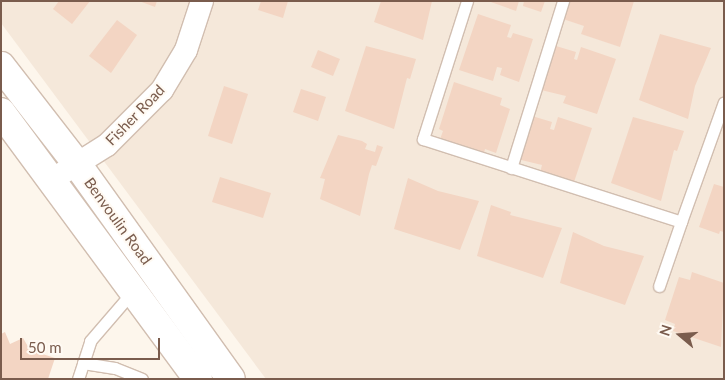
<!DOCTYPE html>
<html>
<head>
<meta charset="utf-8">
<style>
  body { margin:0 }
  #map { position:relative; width:725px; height:380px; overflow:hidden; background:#fdf6ec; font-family:Lato,sans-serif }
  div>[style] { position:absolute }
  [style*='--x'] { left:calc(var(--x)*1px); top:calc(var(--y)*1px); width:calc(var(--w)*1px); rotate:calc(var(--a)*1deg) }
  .residential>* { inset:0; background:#f5e8da }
  .building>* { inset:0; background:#f3d5c3 }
  .roads { filter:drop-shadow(1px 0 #d1beb0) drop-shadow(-1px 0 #d1beb0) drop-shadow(0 1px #d1beb0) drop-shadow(0 -1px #d1beb0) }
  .service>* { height:11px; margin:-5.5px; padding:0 5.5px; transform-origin:5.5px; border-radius:5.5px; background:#fff }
  .minor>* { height:22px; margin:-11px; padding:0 11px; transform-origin:11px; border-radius:11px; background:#fff }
  .secondary>* { height:28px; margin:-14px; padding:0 14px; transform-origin:14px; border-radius:14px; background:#fff }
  span { translate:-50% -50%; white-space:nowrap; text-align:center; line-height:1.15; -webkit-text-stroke:4px #fffaf3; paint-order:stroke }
  .street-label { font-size:15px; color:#7a5c4d }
  .frame { position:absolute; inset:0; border:2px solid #7a5c4d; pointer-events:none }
  .north { position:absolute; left:655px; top:310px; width:50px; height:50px; -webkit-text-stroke:4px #fffaf3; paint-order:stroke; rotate:288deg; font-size:14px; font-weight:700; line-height:20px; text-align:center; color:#7a5c4d }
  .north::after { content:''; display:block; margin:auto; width:18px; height:22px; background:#7a5c4d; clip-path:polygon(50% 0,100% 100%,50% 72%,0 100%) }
  .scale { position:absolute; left:20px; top:338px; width:140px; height:22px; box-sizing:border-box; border:2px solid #7a5c4d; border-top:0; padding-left:6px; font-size:15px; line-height:18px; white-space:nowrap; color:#7a5c4d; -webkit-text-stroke:4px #fffaf3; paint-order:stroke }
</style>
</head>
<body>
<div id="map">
  <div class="residential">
    <i style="clip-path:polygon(1px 1px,724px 1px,724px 379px,266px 379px,1px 23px)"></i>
  </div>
  <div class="building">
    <i style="clip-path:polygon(59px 1px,90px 1px,72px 24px,53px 9px)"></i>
    <i style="clip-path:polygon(139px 1px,157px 1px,155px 7px)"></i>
    <i style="clip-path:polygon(261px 1px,288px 1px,283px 18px,258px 10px)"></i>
    <i style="clip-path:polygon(381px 1px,432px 1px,423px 40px,374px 22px)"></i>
    <i style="clip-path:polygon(488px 1px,519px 1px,516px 11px)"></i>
    <i style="clip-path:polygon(524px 1px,545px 1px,541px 12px,523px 6px)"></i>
    <i style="clip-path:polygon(570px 1px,634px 1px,620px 47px,581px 34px,584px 26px,563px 19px)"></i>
    <i style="clip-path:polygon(478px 14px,511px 25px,507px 37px,511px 38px,513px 33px,533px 39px,519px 82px,500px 75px,502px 68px,497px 67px,493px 81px,459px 70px)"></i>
    <i style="clip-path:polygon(117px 20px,137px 35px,111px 73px,89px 56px)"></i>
    <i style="clip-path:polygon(660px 34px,711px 48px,695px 86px,688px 119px,639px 100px)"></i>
    <i style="clip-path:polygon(366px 46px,416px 59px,410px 79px,407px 78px,394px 129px,345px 111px)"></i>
    <i style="clip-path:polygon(556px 46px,576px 52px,574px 59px,577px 60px,581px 47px,616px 59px,597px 114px,563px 103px,566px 96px,541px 90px)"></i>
    <i style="clip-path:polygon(318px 50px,340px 59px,333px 76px,311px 67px)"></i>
    <i style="clip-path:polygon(454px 82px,502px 98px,500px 105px,510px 109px,496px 153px,485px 149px,483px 157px,439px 142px,443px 131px,439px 129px)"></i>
    <i style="clip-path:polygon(224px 86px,248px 94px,232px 144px,208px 136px)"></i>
    <i style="clip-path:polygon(301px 89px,326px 97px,318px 121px,293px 112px)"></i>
    <i style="clip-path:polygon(532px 116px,552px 122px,550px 129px,554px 130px,558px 117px,592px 128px,573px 185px,540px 173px,542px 165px,517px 159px)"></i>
    <i style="clip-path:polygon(633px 117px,684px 131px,677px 151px,674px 150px,661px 201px,611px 183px)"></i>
    <i style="clip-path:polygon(338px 135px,362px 141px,367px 144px,365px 149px,375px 152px,377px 145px,383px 147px,376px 166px,372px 165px,369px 174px,360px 216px,320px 199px,325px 179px,320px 178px)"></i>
    <i style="clip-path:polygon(220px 177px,271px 193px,263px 218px,212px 202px)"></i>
    <i style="clip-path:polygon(408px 178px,438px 191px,479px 201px,460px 250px,394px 229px)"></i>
    <i style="clip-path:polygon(714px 184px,724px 187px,724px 232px,720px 231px,719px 234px,699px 227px)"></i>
    <i style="clip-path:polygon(491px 205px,511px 212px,510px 215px,562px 228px,543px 278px,477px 256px)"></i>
    <i style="clip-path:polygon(573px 232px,604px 246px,644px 256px,625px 305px,560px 283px)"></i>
    <i style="clip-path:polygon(692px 272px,724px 283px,721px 347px,673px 331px,675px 324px,665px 320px,679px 277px,690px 280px)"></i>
    <i style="clip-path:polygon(5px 332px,10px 344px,23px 338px,30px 350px,55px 358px,48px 379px,1px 379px,1px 334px)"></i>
  </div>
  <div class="roads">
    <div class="service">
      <i style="--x:467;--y:1;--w:145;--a:107.7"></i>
      <i style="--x:423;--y:139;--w:271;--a:17.8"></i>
      <i style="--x:681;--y:222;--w:127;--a:-70.3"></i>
      <i style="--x:511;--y:168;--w:175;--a:-72.7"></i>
      <i style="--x:659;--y:286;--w:68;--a:-71"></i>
      <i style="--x:83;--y:363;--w:32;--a:9"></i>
      <i style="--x:115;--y:368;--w:29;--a:22"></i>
      <i style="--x:78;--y:379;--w:40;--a:-72"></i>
      <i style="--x:90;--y:341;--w:66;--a:-49.3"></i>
    </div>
    <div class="minor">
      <i style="--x:53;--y:179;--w:64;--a:-32.2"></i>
      <i style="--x:107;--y:145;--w:78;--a:-45"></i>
      <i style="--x:162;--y:90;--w:47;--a:-59"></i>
      <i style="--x:186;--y:50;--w:52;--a:-71.9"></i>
    </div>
    <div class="secondary">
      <i style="--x:1;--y:66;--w:124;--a:52.2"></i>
      <i style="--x:77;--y:164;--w:264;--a:54.4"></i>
      <i style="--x:1;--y:112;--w:332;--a:53.6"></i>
    </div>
  </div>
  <div class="street-label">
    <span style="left:135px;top:115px;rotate:-46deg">Fisher Road</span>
    <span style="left:118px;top:221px;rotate:54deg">Benvoulin Road</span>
  </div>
  <div class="frame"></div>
  <div class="north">N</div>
  <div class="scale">50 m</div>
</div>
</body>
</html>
